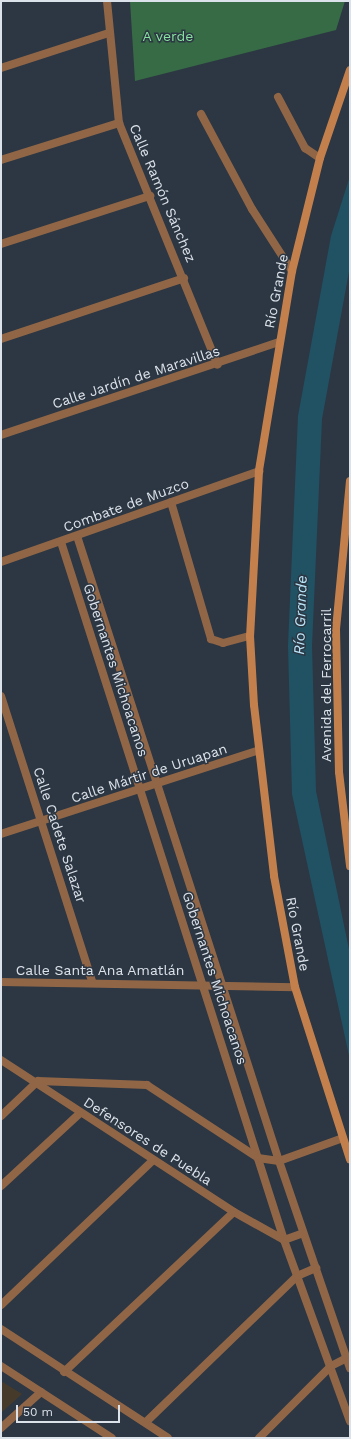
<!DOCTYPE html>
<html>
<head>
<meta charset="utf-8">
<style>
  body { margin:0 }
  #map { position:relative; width:351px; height:1439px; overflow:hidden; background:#2c3743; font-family:"Work Sans",sans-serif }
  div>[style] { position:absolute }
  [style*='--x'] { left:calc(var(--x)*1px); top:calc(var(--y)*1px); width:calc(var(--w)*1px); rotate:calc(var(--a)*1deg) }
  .education>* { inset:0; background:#463b2b }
  .green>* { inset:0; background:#376b45 }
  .water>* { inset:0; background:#215264 }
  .minor>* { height:8px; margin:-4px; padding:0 4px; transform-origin:4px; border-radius:4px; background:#916647 }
  .tertiary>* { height:8px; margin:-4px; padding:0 4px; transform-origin:4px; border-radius:4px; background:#916647 }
  .secondary>* { height:8px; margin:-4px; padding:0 4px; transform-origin:4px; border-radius:4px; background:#c4804c }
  span { translate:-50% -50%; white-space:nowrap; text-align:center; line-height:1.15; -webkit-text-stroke:3px #2c3743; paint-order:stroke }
  .park-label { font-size:14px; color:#87e39f }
  .street-label { font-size:14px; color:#dce2ea }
  .water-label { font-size:15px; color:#b9e5f8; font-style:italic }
  .frame { position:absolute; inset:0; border:2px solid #dce2ea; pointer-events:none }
  .scale { position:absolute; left:16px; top:1405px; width:104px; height:18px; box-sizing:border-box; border:2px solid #dce2ea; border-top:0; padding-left:5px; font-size:12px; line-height:14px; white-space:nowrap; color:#dce2ea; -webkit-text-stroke:3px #2c3743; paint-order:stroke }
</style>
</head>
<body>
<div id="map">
  <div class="education">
    <i style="clip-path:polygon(1px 1381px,22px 1394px,1px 1413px)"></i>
  </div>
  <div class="green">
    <i style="clip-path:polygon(130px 1px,345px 1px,336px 30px,135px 81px)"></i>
  </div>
  <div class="water">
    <i style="clip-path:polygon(350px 176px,350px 266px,322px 419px,312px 646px,316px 791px,350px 954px,350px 1060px,292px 794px,288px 646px,298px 416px,331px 236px)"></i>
  </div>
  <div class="minor">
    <i style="--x:107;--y:1;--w:123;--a:84.4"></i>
    <i style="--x:119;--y:123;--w:261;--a:67.8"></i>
    <i style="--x:1;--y:68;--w:114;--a:-18"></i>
    <i style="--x:278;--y:97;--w:58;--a:62.1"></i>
    <i style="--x:305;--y:148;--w:18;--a:34"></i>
    <i style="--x:201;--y:114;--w:108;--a:61.8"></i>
    <i style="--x:252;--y:209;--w:74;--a:57.2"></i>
    <i style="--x:1;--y:160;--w:124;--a:-17.4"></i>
    <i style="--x:1;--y:244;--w:157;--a:-17.9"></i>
    <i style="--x:1;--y:339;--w:193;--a:-18.4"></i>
    <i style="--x:171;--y:502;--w:143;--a:73.7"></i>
    <i style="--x:211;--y:639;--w:13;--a:18"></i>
    <i style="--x:223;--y:643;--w:28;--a:-15"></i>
    <i style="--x:77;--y:536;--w:657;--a:72.09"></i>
    <i style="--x:279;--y:1161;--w:219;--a:71.1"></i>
    <i style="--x:61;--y:542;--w:733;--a:72.28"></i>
    <i style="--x:284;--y:1240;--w:193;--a:70"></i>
    <i style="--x:1;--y:562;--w:274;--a:-19.4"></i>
    <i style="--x:1;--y:696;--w:300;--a:72.3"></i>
    <i style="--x:1;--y:834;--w:271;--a:-18"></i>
    <i style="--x:1;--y:982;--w:294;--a:1"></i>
    <i style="--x:1;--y:1060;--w:278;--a:33.1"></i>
    <i style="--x:234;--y:1212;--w:57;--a:29.2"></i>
    <i style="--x:284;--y:1240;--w:20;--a:-20"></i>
    <i style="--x:38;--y:1081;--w:109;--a:2.1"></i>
    <i style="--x:147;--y:1085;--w:133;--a:33.3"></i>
    <i style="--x:258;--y:1158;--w:21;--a:8"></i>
    <i style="--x:279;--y:1161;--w:68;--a:-19.8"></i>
    <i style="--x:1;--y:1116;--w:51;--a:-43.4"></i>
    <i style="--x:1;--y:1186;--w:108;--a:-42.7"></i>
    <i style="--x:1;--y:1305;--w:209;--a:-43.6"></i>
    <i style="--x:64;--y:1372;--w:233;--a:-43.3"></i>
    <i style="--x:146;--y:1422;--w:210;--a:-44"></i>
    <i style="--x:297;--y:1276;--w:21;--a:-23"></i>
    <i style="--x:1;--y:1428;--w:54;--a:-42"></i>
    <i style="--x:259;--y:1438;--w:102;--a:-45"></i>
    <i style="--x:331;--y:1366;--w:18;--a:-27"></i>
  </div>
  <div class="tertiary">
    <i style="--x:1;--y:435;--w:293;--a:-18.5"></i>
    <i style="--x:1;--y:1329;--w:199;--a:33.1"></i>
    <i style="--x:1;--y:1366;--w:132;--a:33"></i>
  </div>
  <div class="secondary">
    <i style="--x:350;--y:70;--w:93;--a:108.8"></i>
    <i style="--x:320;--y:158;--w:116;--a:103.9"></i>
    <i style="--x:292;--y:271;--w:203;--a:99.4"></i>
    <i style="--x:259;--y:471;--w:165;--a:93.1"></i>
    <i style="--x:250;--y:636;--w:69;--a:86.7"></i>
    <i style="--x:254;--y:705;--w:172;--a:83.3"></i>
    <i style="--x:274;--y:876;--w:113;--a:79.3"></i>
    <i style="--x:295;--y:987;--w:181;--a:72.3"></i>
    <i style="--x:350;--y:481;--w:149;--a:95.4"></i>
    <i style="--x:336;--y:629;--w:143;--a:88.8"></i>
    <i style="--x:339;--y:772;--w:95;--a:83.3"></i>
  </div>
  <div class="park-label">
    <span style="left:168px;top:36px">A verde</span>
  </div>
  <div class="street-label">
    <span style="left:163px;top:193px;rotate:67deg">Calle Ramón Sánchez</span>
    <span style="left:276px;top:291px;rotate:-79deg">Río Grande</span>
    <span style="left:136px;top:377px;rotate:-18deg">Calle Jardín de Maravillas</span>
    <span style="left:126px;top:505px;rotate:-20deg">Combate de Muzco</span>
    <span style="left:116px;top:670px;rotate:72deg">Gobernantes Michoacanos</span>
    <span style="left:326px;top:685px;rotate:-90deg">Avenida del Ferrocarril</span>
    <span style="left:149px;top:773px;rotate:-18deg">Calle Mártir de Uruapan</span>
    <span style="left:60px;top:835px;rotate:72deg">Calle Cadete Salazar</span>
    <span style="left:298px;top:934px;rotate:79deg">Río Grande</span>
    <span style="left:100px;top:970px">Calle Santa Ana Amatlán</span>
    <span style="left:215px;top:978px;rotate:72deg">Gobernantes Michoacanos</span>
    <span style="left:148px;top:1141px;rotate:33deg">Defensores de Puebla</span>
  </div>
  <div class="water-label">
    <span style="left:301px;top:615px;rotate:-88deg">Río Grande</span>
  </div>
  <div class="frame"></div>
  <div class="scale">50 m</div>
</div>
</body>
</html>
